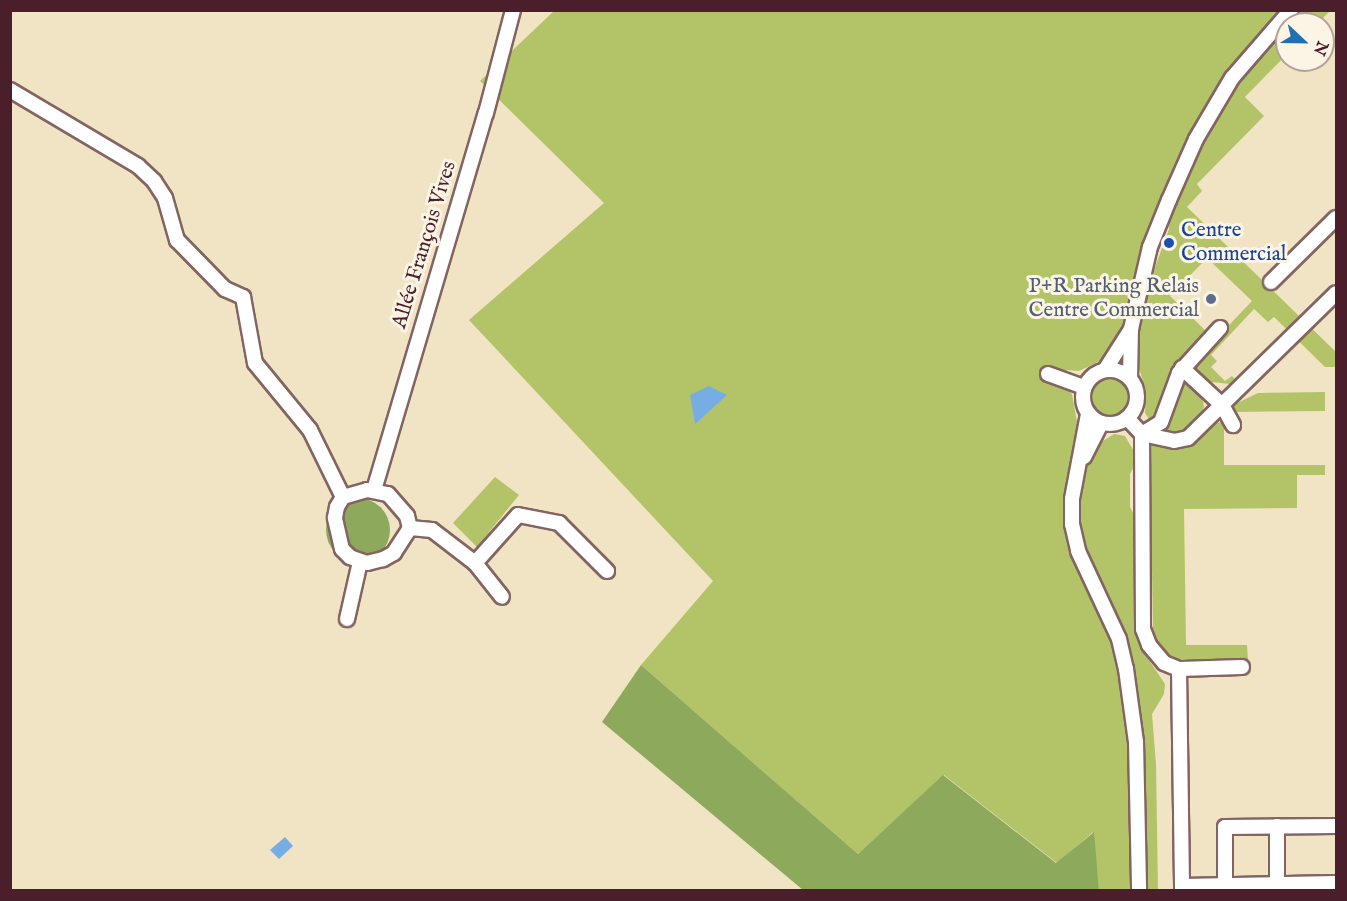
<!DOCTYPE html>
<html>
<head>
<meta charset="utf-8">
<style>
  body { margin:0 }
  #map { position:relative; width:1347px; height:901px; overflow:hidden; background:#f0e4c5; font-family:"IM FELL English",serif }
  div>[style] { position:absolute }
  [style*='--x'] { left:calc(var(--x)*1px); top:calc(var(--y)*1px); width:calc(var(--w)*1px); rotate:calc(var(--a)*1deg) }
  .green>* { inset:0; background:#b2c467 }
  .round { border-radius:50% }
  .forest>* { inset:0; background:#8daa5c }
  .water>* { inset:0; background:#77ade5 }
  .roads { filter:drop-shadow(2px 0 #846461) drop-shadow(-2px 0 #846461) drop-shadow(0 2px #846461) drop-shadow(0 -2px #846461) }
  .minor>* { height:14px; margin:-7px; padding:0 7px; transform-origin:7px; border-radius:7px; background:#fff }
  .minor>.ring { margin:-7px; padding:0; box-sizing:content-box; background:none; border:14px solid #fff; border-radius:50% }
  .dots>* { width:16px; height:16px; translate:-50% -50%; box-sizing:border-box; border:3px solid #fcf5e5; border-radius:50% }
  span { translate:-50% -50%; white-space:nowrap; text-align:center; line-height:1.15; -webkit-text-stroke:6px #fcf5e5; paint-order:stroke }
  .transit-label { font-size:21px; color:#164399 }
  .left { translate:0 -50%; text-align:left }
  .street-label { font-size:21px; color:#4a1f2b }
  .service-label { font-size:21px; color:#4e5e75 }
  .right { translate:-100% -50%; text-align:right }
  .frame { position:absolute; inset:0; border:12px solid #4a1f2b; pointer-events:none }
  .north { position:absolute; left:1275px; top:12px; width:60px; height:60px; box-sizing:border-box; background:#fcf5e5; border:2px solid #b59f9b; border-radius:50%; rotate:112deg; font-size:16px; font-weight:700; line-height:24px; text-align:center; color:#4a1f2b }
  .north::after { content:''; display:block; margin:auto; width:21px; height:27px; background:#1f6fb2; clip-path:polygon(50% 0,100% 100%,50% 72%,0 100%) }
</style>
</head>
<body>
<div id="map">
  <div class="green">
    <i style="clip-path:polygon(554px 11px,1284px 11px,1237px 60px,1203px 115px,1125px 329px,1106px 358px,1079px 371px,1067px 370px,1061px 383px,1072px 394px,1079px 433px,1071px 466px,1068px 514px,1115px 642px,1130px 724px,1135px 890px,1099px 890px,1093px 832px,1057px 863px,944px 775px,858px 854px,641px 665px,713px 581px,469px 320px,604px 203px,480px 81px)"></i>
    <i style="clip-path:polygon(1299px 11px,1330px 11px,1317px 24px,1289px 24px)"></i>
    <i style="clip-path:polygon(1287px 26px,1287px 54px,1245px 97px,1264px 116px,1197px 184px,1202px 191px,1187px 207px,1336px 352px,1336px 367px,1325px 367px,1274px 317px,1268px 322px,1254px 309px,1211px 355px,1217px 361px,1211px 367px,1225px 381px,1232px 376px,1240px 385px,1211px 382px,1191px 365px,1252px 301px,1207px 258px,1170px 296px,1209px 334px,1161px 415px,1154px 419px,1149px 419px,1145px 413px,1146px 390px,1135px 356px,1146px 292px,1169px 229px,1168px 216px,1211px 125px,1237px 80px)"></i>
    <i style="clip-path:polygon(1184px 374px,1202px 396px,1204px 407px,1199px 418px,1189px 427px,1180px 431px,1164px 432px)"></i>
    <i class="round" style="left:1089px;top:377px;width:42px;height:42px"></i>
    <i style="clip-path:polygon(1325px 392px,1325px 411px,1233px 412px,1231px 408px,1233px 405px,1258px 393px)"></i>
    <i style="clip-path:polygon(1215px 422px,1224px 423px,1224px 465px,1325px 465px,1325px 475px,1297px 475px,1297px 508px,1184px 509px,1186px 645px,1247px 645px,1248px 660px,1177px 659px,1168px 656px,1161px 649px,1153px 631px,1150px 443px,1174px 448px,1186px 446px,1207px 431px)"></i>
    <i style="clip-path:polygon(1114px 434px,1125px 436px,1135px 453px,1135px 464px,1130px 474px,1130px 507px,1136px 518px,1137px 633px,1143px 651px,1165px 684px,1164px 694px,1152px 714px,1156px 764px,1158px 890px,1147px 890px,1145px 761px,1136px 680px,1127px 640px,1084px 546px,1080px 517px,1080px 488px,1085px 467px,1098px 444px)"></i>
    <i style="clip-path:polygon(495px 477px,519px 495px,477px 547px,453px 523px)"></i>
  </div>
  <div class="forest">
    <i class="round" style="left:326px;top:498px;width:64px;height:64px"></i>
    <i style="clip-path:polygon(641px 665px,858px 854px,943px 775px,1056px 863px,1094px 832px,1099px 890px,803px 890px,602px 722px)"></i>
  </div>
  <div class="water">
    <i style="clip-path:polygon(709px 386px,727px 395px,695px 424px,690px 395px)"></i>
    <i style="clip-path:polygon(285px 837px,293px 846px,279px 859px,270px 850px)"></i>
  </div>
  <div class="roads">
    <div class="minor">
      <i style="--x:10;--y:90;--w:149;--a:30.7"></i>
      <i style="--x:138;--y:166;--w:22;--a:43"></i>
      <i style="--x:154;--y:181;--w:20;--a:57"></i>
      <i style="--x:165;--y:198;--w:44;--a:74.1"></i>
      <i style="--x:177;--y:240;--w:69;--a:45.6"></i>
      <i style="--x:225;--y:289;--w:20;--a:24"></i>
      <i style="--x:243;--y:297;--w:67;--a:79.7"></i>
      <i style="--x:255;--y:363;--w:87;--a:50.6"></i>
      <i style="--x:310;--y:430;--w:75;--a:63.8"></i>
      <i style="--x:1271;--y:282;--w:91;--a:-44.6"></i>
      <i style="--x:1182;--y:368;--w:54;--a:42.8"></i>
      <i style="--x:1222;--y:405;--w:23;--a:61"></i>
      <i style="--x:1105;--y:370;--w:49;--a:-57.6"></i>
      <i class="ring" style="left:1083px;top:370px;width:40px;height:40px"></i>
      <i style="--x:1048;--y:374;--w:38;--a:20"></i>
      <i style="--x:1130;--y:379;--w:50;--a:-88.9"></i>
      <i style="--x:1131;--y:329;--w:84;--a:-77"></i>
      <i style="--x:1150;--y:247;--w:51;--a:-68"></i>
      <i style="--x:1169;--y:200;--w:67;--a:-66.1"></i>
      <i style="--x:1196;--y:139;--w:71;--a:-59.5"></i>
      <i style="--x:1232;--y:78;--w:90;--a:-49.1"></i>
      <i style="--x:1088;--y:414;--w:86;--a:100.7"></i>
      <i style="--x:1072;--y:499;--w:25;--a:90"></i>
      <i style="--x:1072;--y:524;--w:28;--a:77"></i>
      <i style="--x:1078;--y:551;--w:97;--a:65"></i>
      <i style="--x:1119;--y:639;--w:31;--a:77"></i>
      <i style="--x:1126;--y:669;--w:74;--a:82.2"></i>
      <i style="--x:1136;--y:742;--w:148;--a:88.8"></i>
      <i style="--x:1127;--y:418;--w:22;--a:47"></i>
      <i style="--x:1142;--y:434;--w:33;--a:12"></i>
      <i style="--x:1174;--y:441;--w:14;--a:-12"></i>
      <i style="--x:1188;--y:438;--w:207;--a:-44.4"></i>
      <i style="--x:1142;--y:434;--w:195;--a:89.7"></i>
      <i style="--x:1143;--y:629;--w:17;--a:69"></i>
      <i style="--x:1149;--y:645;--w:23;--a:50"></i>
      <i style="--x:1164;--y:663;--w:16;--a:22"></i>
      <i style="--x:1179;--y:669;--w:63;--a:-1.8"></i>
      <i style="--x:1142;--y:434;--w:22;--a:-32"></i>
      <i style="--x:1161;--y:422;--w:52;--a:-69.8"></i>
      <i style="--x:1179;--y:373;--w:61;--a:-47.7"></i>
      <i style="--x:1084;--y:457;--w:38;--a:-63"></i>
      <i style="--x:367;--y:490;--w:21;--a:11"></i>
      <i style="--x:388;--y:494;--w:29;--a:49"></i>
      <i style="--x:407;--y:516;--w:12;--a:76"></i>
      <i style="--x:410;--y:528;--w:30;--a:123"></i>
      <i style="--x:394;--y:553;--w:13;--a:151"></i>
      <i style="--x:383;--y:559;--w:16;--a:166"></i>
      <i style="--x:367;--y:563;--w:18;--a:-161"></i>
      <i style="--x:350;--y:557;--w:11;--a:-135"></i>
      <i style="--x:342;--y:549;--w:32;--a:-103"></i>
      <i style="--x:335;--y:518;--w:11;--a:-80"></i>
      <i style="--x:337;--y:507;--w:12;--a:-59"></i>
      <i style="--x:343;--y:497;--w:25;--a:-16"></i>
      <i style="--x:374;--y:490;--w:393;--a:-73.5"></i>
      <i style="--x:486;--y:113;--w:106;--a:-75.3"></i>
      <i style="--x:410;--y:528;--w:22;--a:5"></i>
      <i style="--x:432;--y:530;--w:54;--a:37.5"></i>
      <i style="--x:475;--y:563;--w:43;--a:51.5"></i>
      <i style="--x:475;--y:563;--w:64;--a:-48.1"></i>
      <i style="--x:518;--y:515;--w:42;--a:11"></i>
      <i style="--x:559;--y:523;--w:68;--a:45"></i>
      <i style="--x:347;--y:619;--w:58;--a:-77.2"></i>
      <i style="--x:1179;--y:669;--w:221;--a:89.2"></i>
      <i style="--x:1182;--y:886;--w:154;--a:-1.1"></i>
      <i style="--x:1225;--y:890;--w:63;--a:-90"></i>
      <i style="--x:1225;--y:827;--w:111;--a:-0.5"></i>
      <i style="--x:1277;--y:890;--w:64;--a:-90"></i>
    </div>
  </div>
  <div class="dots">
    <i style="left:1169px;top:243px;background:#1a4fb4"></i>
    <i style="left:1211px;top:299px;background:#5c6f8a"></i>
  </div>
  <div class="transit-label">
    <span class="left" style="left:1181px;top:243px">Centre<br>Commercial</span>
  </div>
  <div class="street-label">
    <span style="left:425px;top:245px;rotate:-73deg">Allée François Vives</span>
  </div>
  <div class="service-label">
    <span class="right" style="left:1199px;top:299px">P+R Parking Relais<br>Centre Commercial</span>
  </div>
  <div class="frame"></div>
  <div class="north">N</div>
</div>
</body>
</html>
